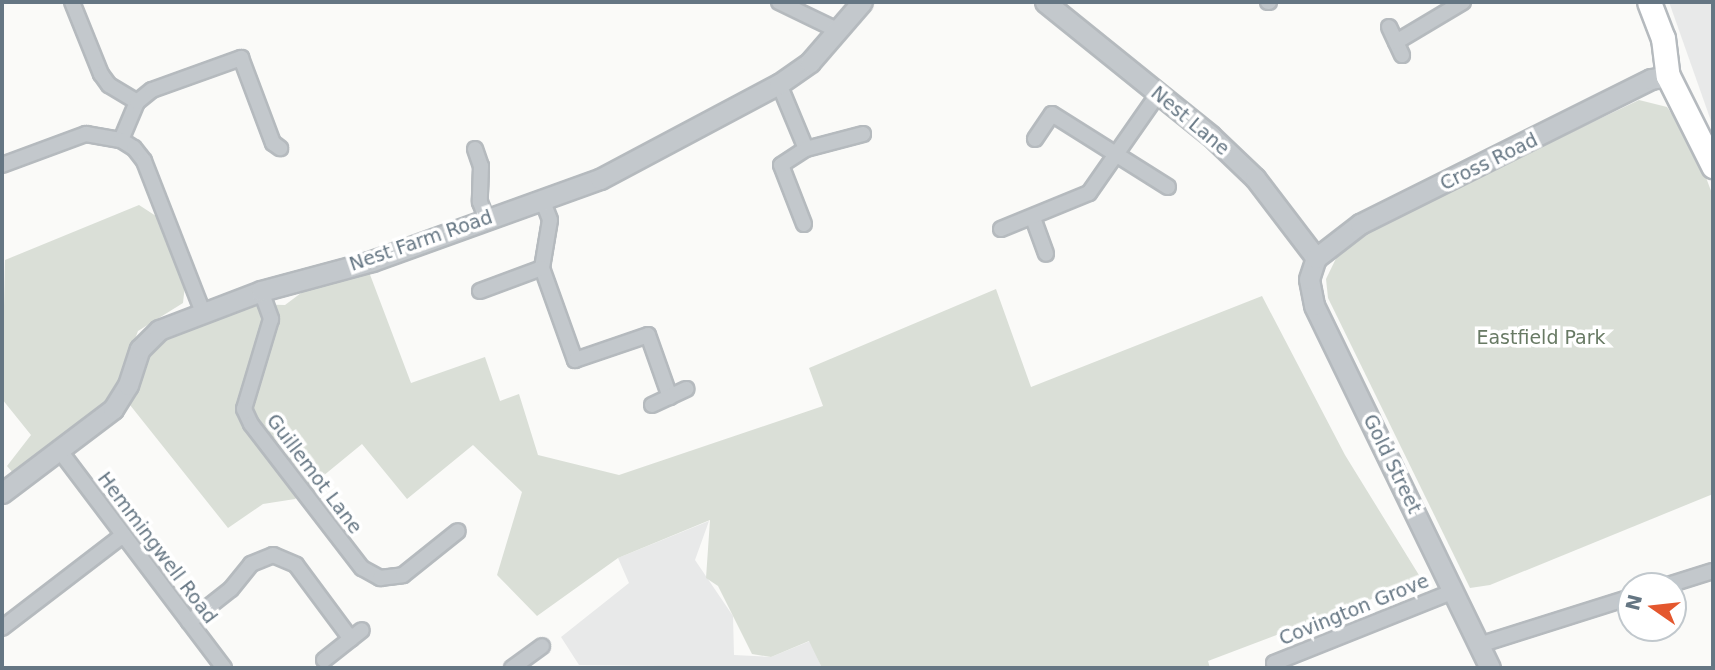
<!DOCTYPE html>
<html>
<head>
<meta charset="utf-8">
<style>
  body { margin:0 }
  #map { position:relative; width:1715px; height:670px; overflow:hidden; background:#fafaf8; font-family:"DejaVu Sans",sans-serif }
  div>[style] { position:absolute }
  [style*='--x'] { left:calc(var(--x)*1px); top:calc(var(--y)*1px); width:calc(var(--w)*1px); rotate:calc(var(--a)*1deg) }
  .built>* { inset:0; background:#e8e9e9 }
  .green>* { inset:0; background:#dadfd7 }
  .roads { filter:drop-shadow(2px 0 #b5babe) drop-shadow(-2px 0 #b5babe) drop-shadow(0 2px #b5babe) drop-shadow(0 -2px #b5babe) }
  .minor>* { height:14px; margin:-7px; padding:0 7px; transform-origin:7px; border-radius:7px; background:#c3c8cc }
  .tertiary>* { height:19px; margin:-9.5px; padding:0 9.5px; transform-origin:9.5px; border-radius:9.5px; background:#c3c8cc }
  .primary>* { height:23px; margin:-11.5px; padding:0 11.5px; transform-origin:11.5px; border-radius:11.5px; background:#fff }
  span { translate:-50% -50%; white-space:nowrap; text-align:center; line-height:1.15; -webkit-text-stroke:7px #fff; paint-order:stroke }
  .street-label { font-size:19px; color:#657683 }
  .park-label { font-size:19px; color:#687a64 }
  .frame { position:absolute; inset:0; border:4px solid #657683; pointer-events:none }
  .north { position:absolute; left:1617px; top:572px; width:70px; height:70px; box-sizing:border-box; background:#fff; border:2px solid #c1c8cd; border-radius:50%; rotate:284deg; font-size:19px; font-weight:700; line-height:28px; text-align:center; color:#657683 }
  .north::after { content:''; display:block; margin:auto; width:24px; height:32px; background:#e4572e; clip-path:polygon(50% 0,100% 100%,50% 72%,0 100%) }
</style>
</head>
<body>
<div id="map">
  <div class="built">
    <i style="clip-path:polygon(1669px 2px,1713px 2px,1713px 120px,1711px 121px)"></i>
    <i style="clip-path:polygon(709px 521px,695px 560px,733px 616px,734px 655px,771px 657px,810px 641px,822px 668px,579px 665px,561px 637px,629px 583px,618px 558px)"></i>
  </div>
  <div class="green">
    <i style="clip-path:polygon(1639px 100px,1667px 107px,1694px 146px,1713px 196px,1713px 494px,1490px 585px,1470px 588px,1328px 298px,1326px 279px,1345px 240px)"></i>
    <i style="clip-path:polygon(139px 205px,159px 218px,185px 285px,183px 303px,138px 331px,114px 395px,13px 473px,7px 466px,31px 435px,2px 399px,5px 260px)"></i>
    <i style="clip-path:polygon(369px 272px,411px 383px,485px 357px,500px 401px,519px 394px,538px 455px,619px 475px,823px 406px,809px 368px,996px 289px,1031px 387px,1262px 296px,1345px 455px,1422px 580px,1208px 661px,1210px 668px,822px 668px,809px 641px,771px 657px,752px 654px,718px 586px,706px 578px,710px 520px,618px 558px,537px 616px,497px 575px,522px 492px,473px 445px,407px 499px,362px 444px,295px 499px,263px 504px,228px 528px,130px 405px,147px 353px,164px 335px,243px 304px,285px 305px,313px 284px)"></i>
  </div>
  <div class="roads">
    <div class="minor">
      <i style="--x:72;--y:2;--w:78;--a:68.1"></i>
      <i style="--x:101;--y:74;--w:14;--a:54"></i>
      <i style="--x:109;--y:85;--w:33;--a:31"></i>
      <i style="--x:779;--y:2;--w:67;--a:25.8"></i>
      <i style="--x:1268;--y:2;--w:1;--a:0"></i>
      <i style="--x:1389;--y:27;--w:31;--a:65"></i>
      <i style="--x:1396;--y:42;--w:78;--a:-30.8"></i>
      <i style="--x:779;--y:84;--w:70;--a:67.4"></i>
      <i style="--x:1035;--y:139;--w:30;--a:-56"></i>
      <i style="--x:1052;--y:114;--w:137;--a:32.2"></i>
      <i style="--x:121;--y:140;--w:41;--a:-67.2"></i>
      <i style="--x:137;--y:102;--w:19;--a:-39"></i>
      <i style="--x:152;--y:90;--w:95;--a:-19.8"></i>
      <i style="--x:241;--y:58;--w:91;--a:69.4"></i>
      <i style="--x:273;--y:143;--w:9;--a:36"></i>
      <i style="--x:475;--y:149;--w:18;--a:71"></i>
      <i style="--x:481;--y:166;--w:36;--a:92"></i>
      <i style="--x:480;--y:202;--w:17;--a:69"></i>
      <i style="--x:2;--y:165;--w:90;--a:-20.3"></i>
      <i style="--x:86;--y:134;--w:36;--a:10"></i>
      <i style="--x:121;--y:140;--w:15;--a:32"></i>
      <i style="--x:134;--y:148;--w:16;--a:52"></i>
      <i style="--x:144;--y:161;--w:162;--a:68.7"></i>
      <i style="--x:542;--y:199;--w:22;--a:69"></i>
      <i style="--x:550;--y:220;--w:49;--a:99.5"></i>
      <i style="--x:542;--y:268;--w:98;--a:70.3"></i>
      <i style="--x:575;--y:360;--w:77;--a:-18.9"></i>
      <i style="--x:648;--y:335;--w:66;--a:70.5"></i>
      <i style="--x:1033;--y:218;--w:38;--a:70"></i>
      <i style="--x:804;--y:224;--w:63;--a:-111.3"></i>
      <i style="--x:781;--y:165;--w:30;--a:-33"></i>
      <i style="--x:806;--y:149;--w:59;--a:-14.7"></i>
      <i style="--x:1001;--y:229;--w:95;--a:-22.2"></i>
      <i style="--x:1089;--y:193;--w:121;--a:-55.1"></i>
      <i style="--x:261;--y:291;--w:30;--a:70"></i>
      <i style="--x:271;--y:319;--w:94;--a:106.7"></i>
      <i style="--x:244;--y:409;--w:17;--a:65"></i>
      <i style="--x:251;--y:424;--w:182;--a:52.4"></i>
      <i style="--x:362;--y:568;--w:21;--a:29"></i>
      <i style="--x:380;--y:578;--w:23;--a:-7"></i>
      <i style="--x:403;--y:575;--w:70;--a:-38.7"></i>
      <i style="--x:480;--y:291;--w:66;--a:-20.4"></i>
      <i style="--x:652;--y:405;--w:38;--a:-25"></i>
      <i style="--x:60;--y:451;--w:272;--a:52.9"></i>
      <i style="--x:1665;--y:586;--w:50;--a:-17.4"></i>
      <i style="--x:189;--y:622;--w:53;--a:-38.2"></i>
      <i style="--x:231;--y:589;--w:32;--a:-51"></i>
      <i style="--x:251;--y:564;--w:24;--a:-22"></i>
      <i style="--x:273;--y:555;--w:25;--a:23"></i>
      <i style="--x:296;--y:565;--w:92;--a:53.4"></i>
      <i style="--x:2;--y:628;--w:153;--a:-37.5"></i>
      <i style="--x:1479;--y:645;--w:159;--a:-17.5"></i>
      <i style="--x:324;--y:660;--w:48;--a:-38.3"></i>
      <i style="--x:512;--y:668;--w:37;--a:-36"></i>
      <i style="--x:1276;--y:668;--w:5;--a:-112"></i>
      <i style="--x:1274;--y:663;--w:194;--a:-21.8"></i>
    </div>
    <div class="tertiary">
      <i style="--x:1045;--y:2;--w:213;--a:38.9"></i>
      <i style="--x:1211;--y:136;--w:61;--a:43.7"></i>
      <i style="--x:1255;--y:178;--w:101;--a:52.7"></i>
      <i style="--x:2;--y:493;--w:139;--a:-37.1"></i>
      <i style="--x:113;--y:409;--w:28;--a:-58"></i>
      <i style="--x:128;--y:385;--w:38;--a:-72"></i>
      <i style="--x:140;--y:349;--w:27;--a:-45"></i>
      <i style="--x:159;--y:330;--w:109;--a:-20.9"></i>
      <i style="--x:261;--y:291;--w:115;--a:-15.1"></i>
      <i style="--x:372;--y:261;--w:242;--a:-19.8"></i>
      <i style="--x:600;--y:179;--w:203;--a:-28"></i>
      <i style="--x:779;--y:84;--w:38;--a:-35"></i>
      <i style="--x:810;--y:62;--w:79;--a:-49.1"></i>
      <i style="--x:1490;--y:668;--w:403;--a:-115.9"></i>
      <i style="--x:1314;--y:305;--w:26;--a:-101"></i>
      <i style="--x:1309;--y:279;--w:22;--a:-72"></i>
      <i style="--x:1316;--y:258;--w:56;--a:-37.7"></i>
      <i style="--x:1360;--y:224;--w:325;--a:-26.5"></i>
      <i style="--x:1651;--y:79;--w:17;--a:-10"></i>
    </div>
    <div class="primary">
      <i style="--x:1649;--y:2;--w:39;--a:69"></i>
      <i style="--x:1663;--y:38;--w:38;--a:83"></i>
      <i style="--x:1668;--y:76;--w:101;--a:63.4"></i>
    </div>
  </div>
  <div class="street-label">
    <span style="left:1190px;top:121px;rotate:40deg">Nest Lane</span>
    <span style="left:1489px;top:162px;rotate:-26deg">Cross Road</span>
    <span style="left:421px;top:241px;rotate:-19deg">Nest Farm Road</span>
    <span style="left:1392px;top:464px;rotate:64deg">Gold Street</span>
    <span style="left:314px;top:474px;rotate:53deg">Guillemot Lane</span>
    <span style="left:157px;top:548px;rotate:53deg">Hemmingwell Road</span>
    <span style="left:1354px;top:610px;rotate:-22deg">Covington Grove</span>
  </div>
  <div class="park-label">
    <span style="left:1541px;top:338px">Eastfield Park</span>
  </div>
  <div class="frame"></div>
  <div class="north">N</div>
</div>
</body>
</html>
